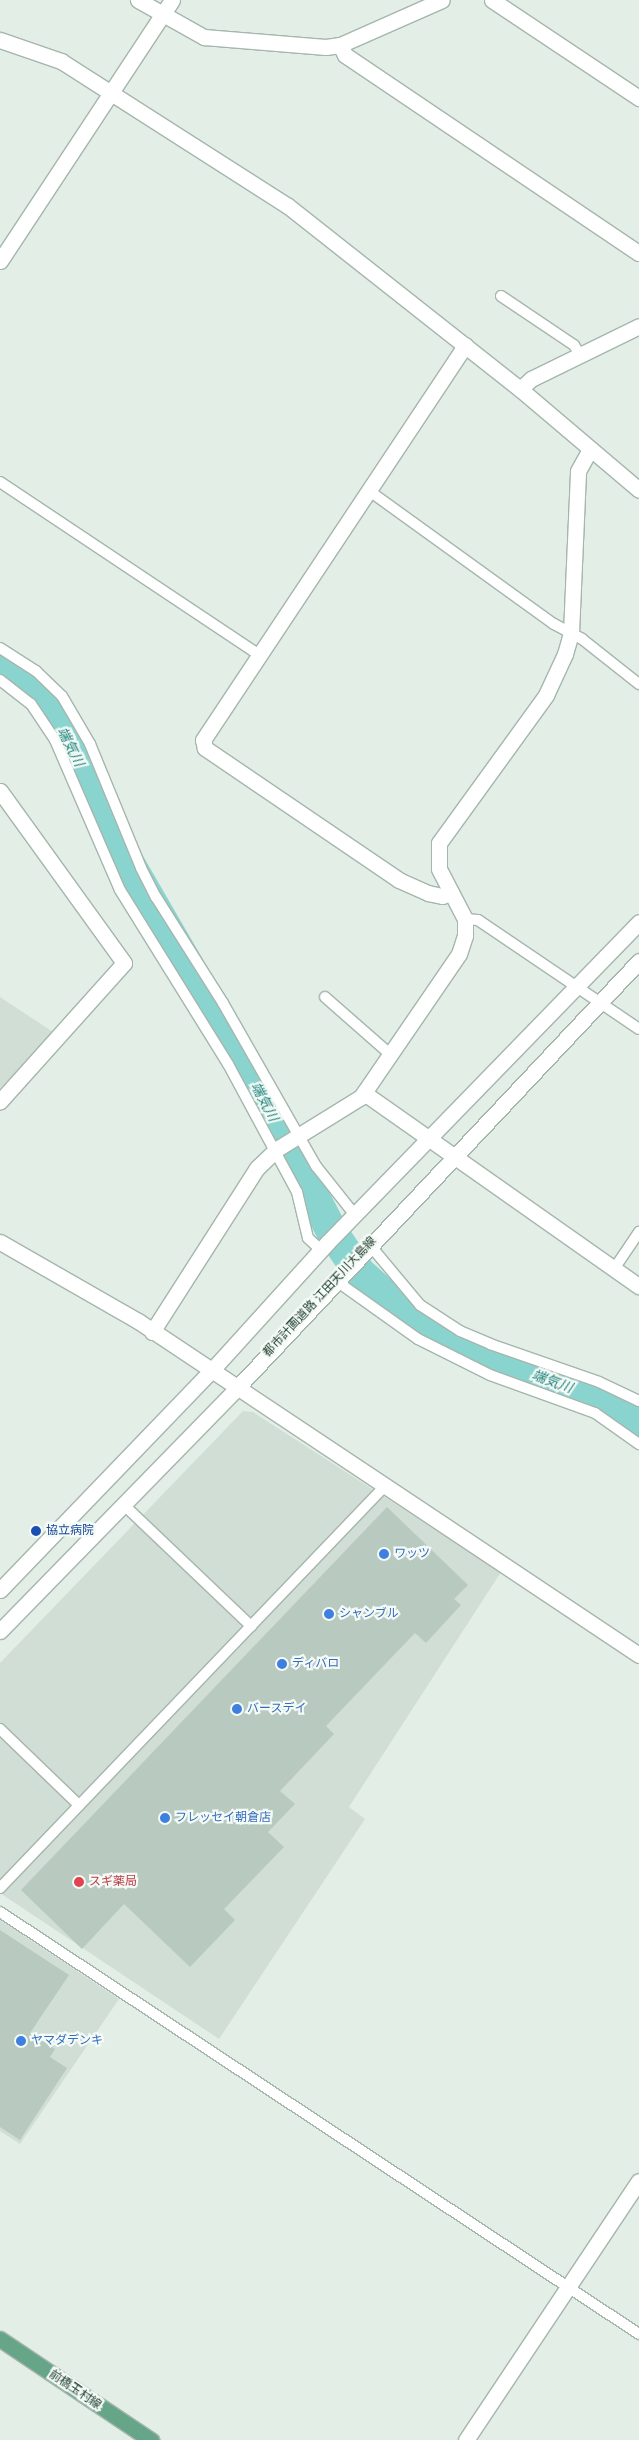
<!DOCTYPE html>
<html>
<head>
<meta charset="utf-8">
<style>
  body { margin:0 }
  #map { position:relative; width:639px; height:2440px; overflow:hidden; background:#e3eee7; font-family:"Varela Round","Noto Sans JP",sans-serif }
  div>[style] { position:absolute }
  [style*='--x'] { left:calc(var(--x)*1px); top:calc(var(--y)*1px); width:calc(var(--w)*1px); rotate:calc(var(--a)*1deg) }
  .built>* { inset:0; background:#d1ded5 }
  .river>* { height:32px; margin:-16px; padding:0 16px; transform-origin:16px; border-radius:16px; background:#8ad4d0 }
  .building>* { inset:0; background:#b8c9bf }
  .roads { filter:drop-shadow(1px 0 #a5b6ad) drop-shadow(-1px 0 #a5b6ad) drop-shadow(0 1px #a5b6ad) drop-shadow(0 -1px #a5b6ad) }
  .service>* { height:10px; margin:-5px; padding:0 5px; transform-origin:5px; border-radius:5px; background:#fff }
  .minor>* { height:15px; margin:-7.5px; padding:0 7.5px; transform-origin:7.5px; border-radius:7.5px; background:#fff }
  .tertiary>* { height:15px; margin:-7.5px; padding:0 7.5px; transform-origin:7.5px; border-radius:7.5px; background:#fff }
  .primary>* { height:15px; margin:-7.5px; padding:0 7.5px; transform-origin:7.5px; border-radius:7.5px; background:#66a587 }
  .dots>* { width:14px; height:14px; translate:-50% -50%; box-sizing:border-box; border:2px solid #f4faf6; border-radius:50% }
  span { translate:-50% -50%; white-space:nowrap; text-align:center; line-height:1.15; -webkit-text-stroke:4.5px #f4faf6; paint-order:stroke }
  .street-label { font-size:12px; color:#224031 }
  .transit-label { font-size:12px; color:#164399 }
  .left { translate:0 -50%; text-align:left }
  .shop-label { font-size:12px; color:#366cbe }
  .health-label { font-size:12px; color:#be3a42 }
  .water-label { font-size:14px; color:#197f7a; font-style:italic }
</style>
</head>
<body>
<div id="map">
  <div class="built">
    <i style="clip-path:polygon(0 997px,56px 1034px,0 1088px)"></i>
    <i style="clip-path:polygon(243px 1411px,253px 1412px,501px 1572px,349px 1807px,365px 1819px,219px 2039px,0 1893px,0 1663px)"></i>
    <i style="clip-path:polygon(0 1920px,119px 1999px,20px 2144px,0 2131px)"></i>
  </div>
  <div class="river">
    <i style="--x:0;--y:664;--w:44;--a:34.8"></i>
    <i style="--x:36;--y:689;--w:33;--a:55"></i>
    <i style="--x:55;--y:716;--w:163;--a:63.4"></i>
    <i style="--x:128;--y:862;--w:209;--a:59.9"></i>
    <i style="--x:233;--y:1043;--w:217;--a:62.3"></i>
    <i style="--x:334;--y:1235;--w:45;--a:56"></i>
    <i style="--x:359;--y:1272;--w:61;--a:42.3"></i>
    <i style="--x:404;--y:1313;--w:65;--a:32.5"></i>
    <i style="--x:459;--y:1348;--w:165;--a:20.2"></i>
    <i style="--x:614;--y:1405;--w:31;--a:36"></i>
  </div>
  <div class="building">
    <i style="clip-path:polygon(387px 1507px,468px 1585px,454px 1599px,461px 1605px,426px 1643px,415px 1633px,326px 1726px,334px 1734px,280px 1791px,295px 1804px,268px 1832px,284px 1847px,224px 1909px,235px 1920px,190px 1967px,124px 1904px,82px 1949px,21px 1890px)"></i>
    <i style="clip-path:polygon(0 1930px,69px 1975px,30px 2033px,55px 2049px,50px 2057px,67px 2068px,20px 2140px,0 2127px)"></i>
  </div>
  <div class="roads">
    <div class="service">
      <i style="--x:501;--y:296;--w:88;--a:33.9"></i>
      <i style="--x:574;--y:345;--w:12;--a:59"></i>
      <i style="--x:0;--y:482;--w:310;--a:33.7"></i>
      <i style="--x:368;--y:490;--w:229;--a:35.8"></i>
      <i style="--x:554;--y:624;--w:32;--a:28"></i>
      <i style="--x:582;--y:639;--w:73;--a:38.3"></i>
      <i style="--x:0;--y:648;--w:43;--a:32.6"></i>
      <i style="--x:36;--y:671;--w:36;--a:44"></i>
      <i style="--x:62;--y:696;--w:56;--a:59.7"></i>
      <i style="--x:90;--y:744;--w:134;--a:67.6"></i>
      <i style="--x:141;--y:868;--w:33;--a:63"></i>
      <i style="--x:156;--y:897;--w:125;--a:57.7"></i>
      <i style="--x:223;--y:1003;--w:188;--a:60.3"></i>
      <i style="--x:316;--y:1166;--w:63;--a:51.5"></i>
      <i style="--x:0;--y:680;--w:39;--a:38"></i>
      <i style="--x:31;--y:704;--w:43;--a:56.3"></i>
      <i style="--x:55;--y:740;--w:163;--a:66.6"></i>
      <i style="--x:120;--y:890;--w:205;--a:58.2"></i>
      <i style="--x:228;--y:1064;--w:145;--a:61.7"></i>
      <i style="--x:297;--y:1192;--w:47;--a:76.6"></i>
      <i style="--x:308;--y:1238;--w:18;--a:43"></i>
      <i style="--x:465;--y:919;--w:13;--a:4"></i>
      <i style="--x:478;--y:920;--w:194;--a:34.1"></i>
      <i style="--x:325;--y:997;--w:88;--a:41.3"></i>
      <i style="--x:369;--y:1244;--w:80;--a:50.1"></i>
      <i style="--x:420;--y:1305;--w:48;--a:33"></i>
      <i style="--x:460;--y:1331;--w:33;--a:23"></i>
      <i style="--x:490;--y:1344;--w:115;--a:19.2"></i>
      <i style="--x:599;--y:1382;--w:44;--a:25.4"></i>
      <i style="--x:614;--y:1269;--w:45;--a:-56"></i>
      <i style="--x:335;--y:1280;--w:102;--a:35.4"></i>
      <i style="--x:418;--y:1339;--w:80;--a:26.6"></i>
      <i style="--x:490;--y:1375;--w:112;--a:19.9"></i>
      <i style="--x:595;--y:1413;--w:54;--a:35.2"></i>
      <i style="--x:123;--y:1504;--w:177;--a:43.6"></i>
      <i style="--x:0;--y:1729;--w:110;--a:43.9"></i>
      <i style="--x:0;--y:1888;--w:555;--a:-46.24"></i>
      <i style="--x:0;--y:1912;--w:766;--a:33.44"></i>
    </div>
    <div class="minor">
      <i style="--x:138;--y:0;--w:76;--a:29.3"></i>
      <i style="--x:204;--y:37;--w:122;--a:4.7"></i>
      <i style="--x:326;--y:47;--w:14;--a:-8"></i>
      <i style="--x:340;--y:45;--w:111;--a:-23.8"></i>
      <i style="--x:0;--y:40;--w:65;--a:19"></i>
      <i style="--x:61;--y:61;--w:269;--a:32.6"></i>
      <i style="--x:288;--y:206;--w:295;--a:38.3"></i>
      <i style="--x:520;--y:389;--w:156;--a:40.3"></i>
      <i style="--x:340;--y:45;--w:11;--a:63"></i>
      <i style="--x:345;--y:55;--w:354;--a:34"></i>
      <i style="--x:0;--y:261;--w:204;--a:-56.6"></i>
      <i style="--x:520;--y:389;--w:15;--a:-42"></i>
      <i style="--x:531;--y:379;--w:120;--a:-26.1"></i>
      <i style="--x:0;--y:791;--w:212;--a:54.2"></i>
      <i style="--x:124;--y:963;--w:186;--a:131.9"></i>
      <i style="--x:451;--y:893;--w:9;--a:162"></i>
      <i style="--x:442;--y:896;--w:14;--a:-168"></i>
      <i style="--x:428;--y:893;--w:32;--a:-156"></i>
      <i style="--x:399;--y:880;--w:235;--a:-145.8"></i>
      <i style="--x:205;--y:748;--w:8;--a:-104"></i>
      <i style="--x:203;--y:740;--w:474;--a:-56.4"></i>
      <i style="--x:364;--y:1093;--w:336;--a:35.1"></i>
      <i style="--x:0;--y:1242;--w:159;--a:29.8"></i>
      <i style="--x:138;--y:1321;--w:602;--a:33.69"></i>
      <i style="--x:152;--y:1332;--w:195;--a:-57.4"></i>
      <i style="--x:257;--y:1168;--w:28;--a:-44"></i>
      <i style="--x:277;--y:1149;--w:99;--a:-31.8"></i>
      <i style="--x:361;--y:1097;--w:173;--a:-55.6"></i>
      <i style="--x:459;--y:954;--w:19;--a:-72"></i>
      <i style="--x:465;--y:936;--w:17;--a:-90"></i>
      <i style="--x:465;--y:919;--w:56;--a:-117.5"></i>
      <i style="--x:439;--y:869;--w:26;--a:-90"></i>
      <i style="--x:439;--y:843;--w:183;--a:-54.1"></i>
      <i style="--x:546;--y:695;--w:45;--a:-65.1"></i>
      <i style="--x:565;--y:654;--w:22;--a:-74"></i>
      <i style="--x:571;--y:633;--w:162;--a:-87.5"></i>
      <i style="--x:578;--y:471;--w:25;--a:-61"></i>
    </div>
    <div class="tertiary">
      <i style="--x:492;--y:0;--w:177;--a:33.7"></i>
      <i style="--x:112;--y:91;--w:109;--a:-56.6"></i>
      <i style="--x:0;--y:1590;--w:304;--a:-46.1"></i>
      <i style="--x:211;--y:1371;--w:174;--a:-47.8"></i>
      <i style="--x:328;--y:1242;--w:446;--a:-45.8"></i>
      <i style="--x:0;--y:1631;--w:338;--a:-45.7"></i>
      <i style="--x:236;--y:1389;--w:588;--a:-46.72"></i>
      <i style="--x:466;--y:2440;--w:311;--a:-56.3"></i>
    </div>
    <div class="primary">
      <i style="--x:0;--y:2339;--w:182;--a:33.8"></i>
    </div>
  </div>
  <div class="dots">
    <i style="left:36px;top:1531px;background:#1a4fb4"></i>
    <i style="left:384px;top:1554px;background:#3f7fe0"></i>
    <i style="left:329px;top:1614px;background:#3f7fe0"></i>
    <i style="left:282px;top:1664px;background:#3f7fe0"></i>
    <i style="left:237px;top:1709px;background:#3f7fe0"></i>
    <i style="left:165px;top:1818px;background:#3f7fe0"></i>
    <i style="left:79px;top:1882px;background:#e0444e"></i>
    <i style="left:21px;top:2041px;background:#3f7fe0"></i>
  </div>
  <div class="street-label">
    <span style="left:320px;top:1297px;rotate:-47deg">都市計画道路 江田天川大島線</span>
    <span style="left:75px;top:2390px;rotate:34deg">前橋玉村線</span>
  </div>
  <div class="transit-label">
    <span class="left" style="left:46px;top:1531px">協立病院</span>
  </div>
  <div class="shop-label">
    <span class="left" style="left:394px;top:1554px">ワッツ</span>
    <span class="left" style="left:339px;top:1614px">シャンブル</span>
    <span class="left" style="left:292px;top:1664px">ディバロ</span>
    <span class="left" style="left:247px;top:1709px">バースデイ</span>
    <span class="left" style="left:175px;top:1818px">フレッセイ朝倉店</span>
    <span class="left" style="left:31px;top:2041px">ヤマダデンキ</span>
  </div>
  <div class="health-label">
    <span class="left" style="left:89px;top:1882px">スギ薬局</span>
  </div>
  <div class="water-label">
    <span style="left:70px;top:747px;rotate:63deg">端気川</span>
    <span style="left:264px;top:1102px;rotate:62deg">端気川</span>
    <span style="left:552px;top:1382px;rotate:20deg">端気川</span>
  </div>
</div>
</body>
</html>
